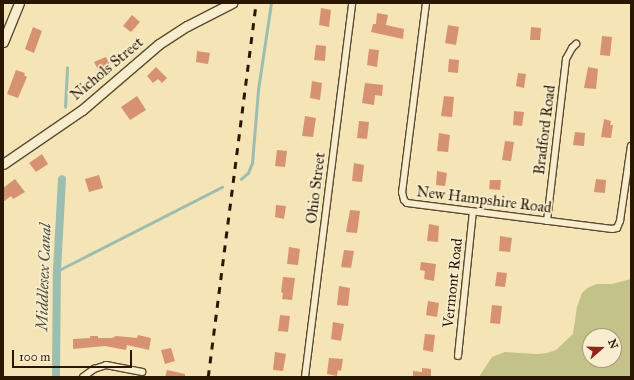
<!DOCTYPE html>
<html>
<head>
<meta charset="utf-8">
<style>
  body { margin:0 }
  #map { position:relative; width:634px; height:380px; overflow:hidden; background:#f5e4b5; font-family:"IM FELL Great Primer",serif }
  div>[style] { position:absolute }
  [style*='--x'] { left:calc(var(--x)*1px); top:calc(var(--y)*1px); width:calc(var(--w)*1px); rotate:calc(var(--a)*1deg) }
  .green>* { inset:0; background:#c2c289 }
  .stream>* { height:2.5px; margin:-1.25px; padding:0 1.25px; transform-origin:1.25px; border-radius:1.25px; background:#9cbeb0 }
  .canal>* { height:8px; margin:-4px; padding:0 4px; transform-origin:4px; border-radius:4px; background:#9cbeb0 }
  .building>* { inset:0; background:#d79271 }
  .roads { filter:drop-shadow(1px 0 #5d4a2e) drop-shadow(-1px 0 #5d4a2e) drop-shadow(0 1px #5d4a2e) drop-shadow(0 -1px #5d4a2e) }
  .street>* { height:6px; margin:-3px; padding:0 3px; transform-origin:3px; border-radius:3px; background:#f8edcf }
  .secondary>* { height:9px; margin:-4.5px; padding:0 4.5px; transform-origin:4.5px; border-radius:4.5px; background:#f8edcf }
  .rail>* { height:2.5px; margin-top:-1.25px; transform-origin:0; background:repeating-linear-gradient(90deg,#2a1701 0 7px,transparent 0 14px) }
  span { translate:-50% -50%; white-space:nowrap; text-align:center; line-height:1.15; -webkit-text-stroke:3.5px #f8edcf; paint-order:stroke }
  .street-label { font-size:15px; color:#2a1701 }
  .water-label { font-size:16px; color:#52513e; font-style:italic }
  .frame { position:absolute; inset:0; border:4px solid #2a1701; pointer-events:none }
  .north { position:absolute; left:582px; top:328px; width:40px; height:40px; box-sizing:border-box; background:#f8edcf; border:1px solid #a6977d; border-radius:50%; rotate:70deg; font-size:11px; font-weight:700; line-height:16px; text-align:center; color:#2a1701 }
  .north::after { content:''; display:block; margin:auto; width:14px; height:18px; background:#8f2418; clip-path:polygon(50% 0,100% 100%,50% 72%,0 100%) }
  .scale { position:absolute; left:12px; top:350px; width:120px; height:18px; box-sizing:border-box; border:2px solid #2a1701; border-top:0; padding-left:5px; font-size:12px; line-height:14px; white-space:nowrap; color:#2a1701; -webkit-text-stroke:3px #f8edcf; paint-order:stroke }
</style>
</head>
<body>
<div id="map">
  <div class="green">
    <i style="clip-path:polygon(evenodd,631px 279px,631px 377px,479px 377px,492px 357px,505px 352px,537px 354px,547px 353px,556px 350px,573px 334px,577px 307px,582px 293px,589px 287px,597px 284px,612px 284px,631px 279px,590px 336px,614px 336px,614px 360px,590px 360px,590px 336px)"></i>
  </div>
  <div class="stream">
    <i style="--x:65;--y:107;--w:39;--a:-87"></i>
    <i style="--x:241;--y:179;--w:9;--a:-41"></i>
    <i style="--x:248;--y:173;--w:11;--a:-68"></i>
    <i style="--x:252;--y:163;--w:73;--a:-85.3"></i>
    <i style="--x:258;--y:90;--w:88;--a:-81.5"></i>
    <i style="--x:57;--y:271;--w:185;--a:-27"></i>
  </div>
  <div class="canal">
    <i style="--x:56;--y:377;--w:106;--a:-89.5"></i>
    <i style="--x:57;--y:271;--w:92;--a:-86.9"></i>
  </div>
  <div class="building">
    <i style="clip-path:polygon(321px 8px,331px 10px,329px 27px,319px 25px)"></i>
    <i style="clip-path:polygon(377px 13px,388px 15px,386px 25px,404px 29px,403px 39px,371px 32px,373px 24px,376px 24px)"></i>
    <i style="clip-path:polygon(132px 15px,140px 22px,131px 32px,123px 26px)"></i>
    <i style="clip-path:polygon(448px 25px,459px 27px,456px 45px,445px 43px)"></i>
    <i style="clip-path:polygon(33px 27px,42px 31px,34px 53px,25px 49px)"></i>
    <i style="clip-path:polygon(531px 27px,541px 28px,540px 40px,530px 40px)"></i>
    <i style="clip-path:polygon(602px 36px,612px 37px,610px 56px,600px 55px)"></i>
    <i style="clip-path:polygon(316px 45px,326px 46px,325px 61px,314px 60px)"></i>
    <i style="clip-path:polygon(369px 49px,379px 50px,377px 67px,367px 65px)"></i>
    <i style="clip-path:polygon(197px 51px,210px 53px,208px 64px,196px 62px)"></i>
    <i style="clip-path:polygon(106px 57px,111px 68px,100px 73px,94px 62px)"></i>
    <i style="clip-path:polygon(449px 59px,459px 60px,458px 73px,448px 72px)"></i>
    <i style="clip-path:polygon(156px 67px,167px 78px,162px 83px,158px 79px,153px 83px,147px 76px)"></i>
    <i style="clip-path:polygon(588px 67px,598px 69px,596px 89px,584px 88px)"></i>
    <i style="clip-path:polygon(16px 70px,25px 73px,24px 75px,27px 77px,18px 98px,7px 94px)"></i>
    <i style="clip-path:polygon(518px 73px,526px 74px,524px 88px,516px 86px)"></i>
    <i style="clip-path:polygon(312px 81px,322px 83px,320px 100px,310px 98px)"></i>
    <i style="clip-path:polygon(365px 83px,383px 85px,382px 96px,375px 95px,374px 105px,362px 103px)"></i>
    <i style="clip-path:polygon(137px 96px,146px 110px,130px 120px,121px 107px)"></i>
    <i style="clip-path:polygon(444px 96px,454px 97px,452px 117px,441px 116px)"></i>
    <i style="clip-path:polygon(514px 111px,524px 112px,522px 126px,513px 125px)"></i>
    <i style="clip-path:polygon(305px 116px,316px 118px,313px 137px,302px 136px)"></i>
    <i style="clip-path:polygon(604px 119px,611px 121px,610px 125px,613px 125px,611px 138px,601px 137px)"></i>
    <i style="clip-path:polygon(359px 121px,369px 122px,367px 139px,357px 138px)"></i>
    <i style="clip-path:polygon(575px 132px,585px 133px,584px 146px,573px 145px)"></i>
    <i style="clip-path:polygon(439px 133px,450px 135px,448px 152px,437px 151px)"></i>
    <i style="clip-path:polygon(505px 141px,514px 142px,511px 161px,502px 160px)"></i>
    <i style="clip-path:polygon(277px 150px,287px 151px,285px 167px,275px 166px)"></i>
    <i style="clip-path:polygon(42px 154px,48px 164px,36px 172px,29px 163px)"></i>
    <i style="clip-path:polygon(354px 163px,364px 165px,362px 182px,352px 181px)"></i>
    <i style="clip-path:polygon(437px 171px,447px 173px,445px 186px,436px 185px)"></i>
    <i style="clip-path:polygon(99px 175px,103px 188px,89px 192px,85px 179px)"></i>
    <i style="clip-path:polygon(15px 179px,25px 192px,13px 199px,11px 196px,3px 202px,3px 188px)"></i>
    <i style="clip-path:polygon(596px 179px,606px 180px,605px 193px,594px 192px)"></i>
    <i style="clip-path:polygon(490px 180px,501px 180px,500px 190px,489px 189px)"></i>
    <i style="clip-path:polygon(276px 205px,286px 206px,284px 219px,275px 217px)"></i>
    <i style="clip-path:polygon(350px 210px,360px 211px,357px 233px,346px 232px)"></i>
    <i style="clip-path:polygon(429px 224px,439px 226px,438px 242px,427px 241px)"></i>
    <i style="clip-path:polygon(500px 236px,512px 238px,510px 252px,499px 251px)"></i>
    <i style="clip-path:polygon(289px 247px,300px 249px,298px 265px,287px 264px)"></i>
    <i style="clip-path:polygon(344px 250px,354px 251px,351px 268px,341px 267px)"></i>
    <i style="clip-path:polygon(421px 262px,436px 264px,434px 281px,424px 279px,425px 271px,420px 270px)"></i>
    <i style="clip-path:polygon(497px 272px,507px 273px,505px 287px,495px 286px)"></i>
    <i style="clip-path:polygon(283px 277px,295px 278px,292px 300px,282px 299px,283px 293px,281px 292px)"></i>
    <i style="clip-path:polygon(339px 286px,350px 288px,348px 306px,337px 305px)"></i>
    <i style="clip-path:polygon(428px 301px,439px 303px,437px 317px,426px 315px)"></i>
    <i style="clip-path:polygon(492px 305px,502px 306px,500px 324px,490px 323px)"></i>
    <i style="clip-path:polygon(280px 315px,290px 316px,288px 332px,278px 331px)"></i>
    <i style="clip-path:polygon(333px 322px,344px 324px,341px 341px,331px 339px)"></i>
    <i style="clip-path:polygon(425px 334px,435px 335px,433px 352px,423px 350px)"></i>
    <i style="clip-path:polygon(138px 335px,151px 338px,149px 350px,127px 345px,126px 350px,105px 346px,73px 349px,73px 339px,90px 338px,90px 336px,98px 336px,98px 338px,112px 338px,116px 336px,137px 338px)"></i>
    <i style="clip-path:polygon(171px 348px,175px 361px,165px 364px,161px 350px)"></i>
    <i style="clip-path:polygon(275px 352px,286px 354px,283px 371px,273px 370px)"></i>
    <i style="clip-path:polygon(329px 358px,343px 359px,341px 371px,338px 370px,337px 376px,327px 374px)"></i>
    <i style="clip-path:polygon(422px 368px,431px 369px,431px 377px,413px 377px,413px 371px,422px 372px)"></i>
    <i style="clip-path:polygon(167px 370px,185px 374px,185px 377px,165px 377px)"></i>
  </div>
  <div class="roads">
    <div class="street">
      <i style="--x:426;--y:3;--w:191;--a:97.2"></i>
      <i style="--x:402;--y:192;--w:8;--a:76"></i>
      <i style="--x:404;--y:200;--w:4;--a:45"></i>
      <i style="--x:407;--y:203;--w:207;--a:7.2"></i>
      <i style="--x:612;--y:229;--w:5;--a:-11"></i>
      <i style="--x:617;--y:228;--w:8;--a:-67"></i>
      <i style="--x:620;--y:221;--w:76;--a:-81.7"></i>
      <i style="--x:547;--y:221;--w:163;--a:-83.3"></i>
      <i style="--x:566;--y:59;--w:13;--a:-61"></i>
      <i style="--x:572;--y:48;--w:6;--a:-45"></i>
      <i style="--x:458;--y:356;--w:145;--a:-84.1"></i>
      <i style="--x:83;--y:377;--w:14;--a:-36"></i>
      <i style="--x:94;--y:369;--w:13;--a:-18"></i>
      <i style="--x:106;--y:365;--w:37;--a:11"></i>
      <i style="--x:305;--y:377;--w:377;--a:-82.8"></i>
    </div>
    <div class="secondary">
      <i style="--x:3;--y:42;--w:42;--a:-67.7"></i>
      <i style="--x:3;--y:164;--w:96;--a:-34.4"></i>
      <i style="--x:82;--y:110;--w:101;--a:-40.6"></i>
      <i style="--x:159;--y:44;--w:33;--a:-33"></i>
      <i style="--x:187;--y:26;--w:51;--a:-27.1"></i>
    </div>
  </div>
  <div class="rail">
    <i style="--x:208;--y:377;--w:377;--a:-82.7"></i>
  </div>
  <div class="street-label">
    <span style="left:107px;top:69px;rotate:-40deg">Nichols Street</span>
    <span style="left:545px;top:130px;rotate:-83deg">Bradford Road</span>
    <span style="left:316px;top:188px;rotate:-83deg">Ohio Street</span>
    <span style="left:484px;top:200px;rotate:7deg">New Hampshire Road</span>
    <span style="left:453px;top:283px;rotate:-84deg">Vermont Road</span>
  </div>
  <div class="water-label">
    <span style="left:44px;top:277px;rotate:-88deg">Middlesex Canal</span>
  </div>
  <div class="frame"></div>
  <div class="north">N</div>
  <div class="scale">100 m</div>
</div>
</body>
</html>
